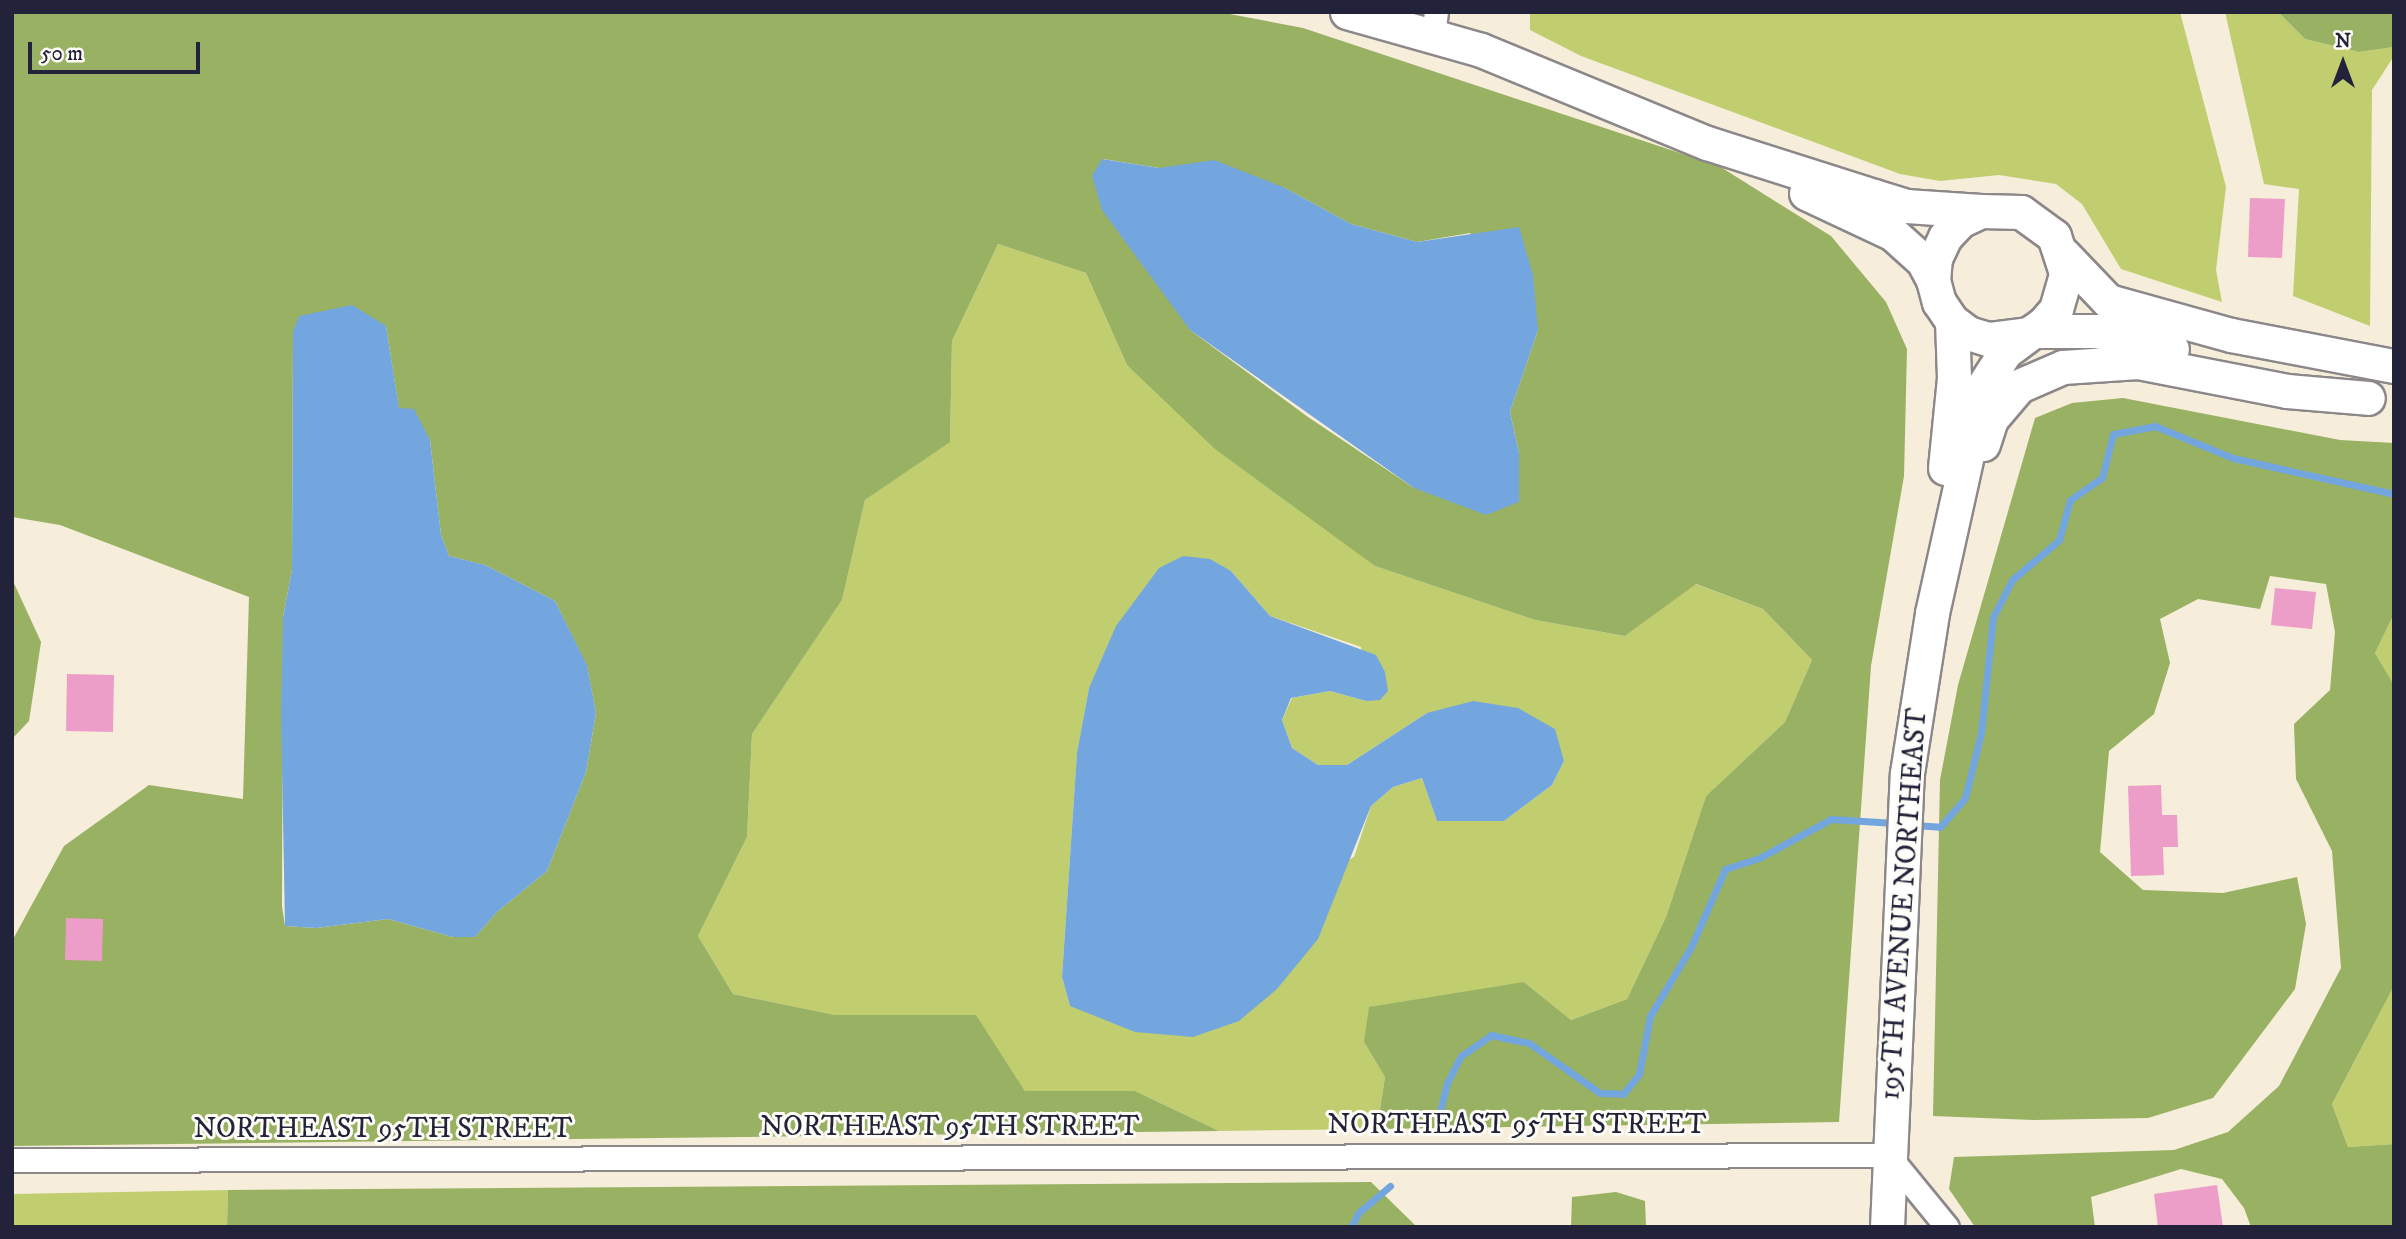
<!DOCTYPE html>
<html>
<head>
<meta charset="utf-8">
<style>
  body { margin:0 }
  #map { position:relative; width:2406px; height:1239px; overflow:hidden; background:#f6edda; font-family:"IM FELL DW Pica",serif }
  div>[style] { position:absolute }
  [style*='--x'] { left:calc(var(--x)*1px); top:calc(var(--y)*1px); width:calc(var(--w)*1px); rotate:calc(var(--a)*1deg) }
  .green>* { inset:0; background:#c0ce70 }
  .forest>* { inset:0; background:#98b162 }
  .water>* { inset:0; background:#73a6df }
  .stream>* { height:7px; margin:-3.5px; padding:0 3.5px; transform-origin:3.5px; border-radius:3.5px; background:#73a6df }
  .building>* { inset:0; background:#ec9ec8 }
  .roads { filter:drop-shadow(2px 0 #8c888a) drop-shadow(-2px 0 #8c888a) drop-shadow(0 2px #8c888a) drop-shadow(0 -2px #8c888a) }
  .street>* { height:23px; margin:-11.5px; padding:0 11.5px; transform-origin:11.5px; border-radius:11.5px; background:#fff }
  .secondary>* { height:33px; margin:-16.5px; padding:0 16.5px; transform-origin:16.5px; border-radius:16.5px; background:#fff }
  span { translate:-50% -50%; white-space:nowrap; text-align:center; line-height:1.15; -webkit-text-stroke:6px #fdfcf7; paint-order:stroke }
  .street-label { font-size:28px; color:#22223b }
  .frame { position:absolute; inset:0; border:14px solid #22223b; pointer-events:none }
  .north { position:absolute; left:2308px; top:28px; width:70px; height:70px; -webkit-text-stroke:5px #fdfcf7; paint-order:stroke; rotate:0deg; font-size:19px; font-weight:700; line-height:28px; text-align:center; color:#22223b }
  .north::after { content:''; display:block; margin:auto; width:24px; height:32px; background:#22223b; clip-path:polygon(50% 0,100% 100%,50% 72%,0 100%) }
  .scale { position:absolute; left:28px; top:42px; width:172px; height:32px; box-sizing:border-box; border:4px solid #22223b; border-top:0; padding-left:9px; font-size:21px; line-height:24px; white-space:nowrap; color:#22223b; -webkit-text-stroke:5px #fdfcf7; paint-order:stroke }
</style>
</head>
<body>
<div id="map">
  <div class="green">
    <i style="clip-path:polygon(1530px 12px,2180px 12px,2226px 187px,2216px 270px,2222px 302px,2121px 269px,2082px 204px,2056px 184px,1999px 175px,1940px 181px,1900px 174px,1581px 56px,1530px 30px)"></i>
    <i style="clip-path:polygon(2225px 12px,2278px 12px,2305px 39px,2359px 52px,2394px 47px,2394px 56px,2372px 90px,2370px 326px,2293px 296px,2299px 189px,2264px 184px)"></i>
    <i style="clip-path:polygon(evenodd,998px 244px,1086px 273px,1127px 365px,1375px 566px,1535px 620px,1625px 636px,1695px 584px,1763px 609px,1812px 660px,1785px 722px,1706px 796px,1666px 917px,1627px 999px,1571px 1020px,1524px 982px,1364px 1042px,1385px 1077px,1377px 1129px,1219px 1131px,1135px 1091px,1025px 1091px,975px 1015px,835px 1015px,733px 994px,698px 936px,747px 837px,752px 734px,842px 600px,865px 500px,950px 441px,952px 341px,998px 244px,1231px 571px,1270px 616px,1361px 647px,1366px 701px,1330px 691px,1292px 698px,1282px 720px,1292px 748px,1318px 765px,1347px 765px,1427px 713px,1564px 761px,1552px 785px,1504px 821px,1437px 821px,1422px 778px,1393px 787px,1371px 806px,1354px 857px,1070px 1006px,1062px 977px,1077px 754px,1089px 688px,1231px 571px)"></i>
    <i style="clip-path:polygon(2394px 614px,2394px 685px,2375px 653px)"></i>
    <i style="clip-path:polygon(2394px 986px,2394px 1144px,2348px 1147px,2332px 1104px)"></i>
    <i style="clip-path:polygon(228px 1190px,227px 1227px,12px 1227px,12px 1194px)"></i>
  </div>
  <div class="forest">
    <i style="clip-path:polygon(evenodd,12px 12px,1219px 12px,1303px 28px,1719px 166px,1831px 236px,1886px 302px,1907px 349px,1904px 476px,1871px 666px,1839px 1122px,1377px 1129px,1385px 1077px,1364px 1042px,1369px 1007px,1524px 982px,1571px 1020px,1627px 999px,1666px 917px,1706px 796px,1785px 722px,1812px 660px,1763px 609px,1696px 584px,1625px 636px,1535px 620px,1375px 566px,1215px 449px,1127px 365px,1086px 273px,998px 244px,952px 341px,950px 442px,865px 500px,842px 600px,752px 734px,747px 837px,698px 936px,733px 994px,835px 1015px,976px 1015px,1025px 1091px,1135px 1091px,1219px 1131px,12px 1146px,12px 941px,64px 846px,149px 785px,243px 799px,249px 597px,60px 525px,12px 517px,12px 12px,1103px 159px,1285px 188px,1351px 224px,1417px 242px,1470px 233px,1538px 330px,1510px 412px,1519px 453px,1414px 488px,1308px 417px,1190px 330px,1103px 159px,12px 12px,386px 326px,399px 409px,430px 440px,441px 535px,449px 556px,485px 565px,555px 601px,587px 666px,596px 713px,586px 772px,547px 871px,497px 912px,475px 937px,453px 937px,388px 919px,316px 928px,285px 926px,282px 906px,283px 617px,292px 570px,293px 332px,386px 326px)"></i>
    <i style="clip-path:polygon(2278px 12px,2394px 12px,2394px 47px,2359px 52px,2305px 39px)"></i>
    <i style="clip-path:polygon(2123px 398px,2340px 440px,2394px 443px,2394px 614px,2375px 653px,2394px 685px,2394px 986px,2332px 1104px,2348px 1147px,2394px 1144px,2394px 1227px,2251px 1227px,2244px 1208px,2222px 1179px,2181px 1169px,2091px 1197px,2095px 1227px,1975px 1227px,1949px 1189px,1954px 1157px,2174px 1150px,2228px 1132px,2279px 1086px,2341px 968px,2332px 851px,2296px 779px,2294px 724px,2330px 690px,2335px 632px,2326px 584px,2270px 576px,2260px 609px,2198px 599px,2160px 619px,2170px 663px,2154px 714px,2109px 751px,2100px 852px,2143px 890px,2223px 893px,2297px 877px,2306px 924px,2295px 989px,2213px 1098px,2148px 1118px,2033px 1120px,1933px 1116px,1940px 780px,1958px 685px,2035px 418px,2072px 403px)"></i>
    <i style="clip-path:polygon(12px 579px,41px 642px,29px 721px,12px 739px)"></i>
    <i style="clip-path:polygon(1371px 1182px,1417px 1227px,227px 1227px,228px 1190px)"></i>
    <i style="clip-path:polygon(1616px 1192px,1645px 1201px,1646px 1227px,1571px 1227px,1572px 1197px)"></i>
  </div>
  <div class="water">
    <i style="clip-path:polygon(1102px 159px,1159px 168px,1214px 160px,1285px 188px,1351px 224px,1417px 242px,1519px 227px,1533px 275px,1538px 330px,1510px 412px,1519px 453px,1519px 502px,1486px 515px,1414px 488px,1190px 330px,1102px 210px,1092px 176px)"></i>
    <i style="clip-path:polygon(352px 305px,386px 326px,399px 408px,414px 409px,430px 440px,441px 535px,449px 556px,485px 565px,555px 601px,587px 665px,596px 713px,586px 772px,547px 871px,497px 912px,475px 937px,453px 937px,388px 919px,316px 928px,285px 926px,281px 713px,283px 617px,292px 570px,293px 332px,299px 316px)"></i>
    <i style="clip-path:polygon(1183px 556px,1210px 559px,1231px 571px,1270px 616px,1376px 655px,1385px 672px,1388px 691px,1380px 700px,1366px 701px,1330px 691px,1291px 698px,1282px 720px,1292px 748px,1318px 765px,1347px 765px,1427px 713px,1473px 701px,1518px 708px,1555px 729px,1564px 761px,1552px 785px,1504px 821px,1437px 821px,1422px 778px,1393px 787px,1371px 806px,1318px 939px,1277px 989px,1239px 1021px,1193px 1037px,1135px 1032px,1070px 1006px,1062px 977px,1077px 753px,1089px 688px,1116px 626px,1159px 568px)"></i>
  </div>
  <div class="stream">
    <i style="--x:1914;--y:825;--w:26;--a:4"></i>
    <i style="--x:1940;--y:827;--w:38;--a:-49"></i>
    <i style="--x:1965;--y:798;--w:67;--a:-76.2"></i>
    <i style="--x:1981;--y:733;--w:117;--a:-84.1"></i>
    <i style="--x:1993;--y:617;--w:42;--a:-62.8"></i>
    <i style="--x:2012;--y:580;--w:62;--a:-40.4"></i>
    <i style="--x:2059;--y:540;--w:41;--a:-74.6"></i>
    <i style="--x:2070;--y:500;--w:39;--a:-35"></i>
    <i style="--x:2102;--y:478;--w:45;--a:-76"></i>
    <i style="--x:2113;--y:434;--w:43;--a:-10.8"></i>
    <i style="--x:2155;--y:426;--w:84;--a:22.3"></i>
    <i style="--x:2233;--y:458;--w:165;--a:12.6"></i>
    <i style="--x:1438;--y:1119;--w:37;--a:-76"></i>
    <i style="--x:1447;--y:1083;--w:30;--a:-63"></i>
    <i style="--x:1461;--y:1056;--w:37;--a:-35"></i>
    <i style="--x:1491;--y:1035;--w:39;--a:12"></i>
    <i style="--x:1529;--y:1043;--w:87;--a:35.2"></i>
    <i style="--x:1600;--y:1093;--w:23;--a:2"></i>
    <i style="--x:1623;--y:1094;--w:26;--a:-51"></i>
    <i style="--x:1639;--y:1074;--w:59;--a:-79.3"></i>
    <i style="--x:1650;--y:1016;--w:80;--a:-59.3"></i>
    <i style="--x:1691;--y:947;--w:85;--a:-66.4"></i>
    <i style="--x:1725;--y:869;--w:38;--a:-18"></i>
    <i style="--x:1761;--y:857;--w:80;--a:-28.5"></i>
    <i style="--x:1831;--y:819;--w:64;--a:3.6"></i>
    <i style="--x:1351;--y:1227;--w:16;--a:-63"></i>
    <i style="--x:1358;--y:1213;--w:42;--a:-40.2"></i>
  </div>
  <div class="building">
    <i style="clip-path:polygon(2250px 198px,2285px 199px,2282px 258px,2248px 257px)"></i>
    <i style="clip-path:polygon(2275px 588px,2316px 592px,2312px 629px,2271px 625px)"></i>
    <i style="clip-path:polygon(67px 674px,114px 675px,113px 732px,66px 731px)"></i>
    <i style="clip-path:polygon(2161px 785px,2162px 815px,2177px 815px,2178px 847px,2163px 847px,2164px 875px,2131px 876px,2128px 786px)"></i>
    <i style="clip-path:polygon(66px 918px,103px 919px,102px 961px,65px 960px)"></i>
    <i style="clip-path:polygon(2217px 1185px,2223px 1227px,2158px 1227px,2154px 1194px)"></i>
  </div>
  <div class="roads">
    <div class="street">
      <i style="--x:1433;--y:36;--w:24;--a:-83"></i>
      <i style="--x:12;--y:1160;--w:1876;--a:-0.15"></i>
      <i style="--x:1888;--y:1155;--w:93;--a:50.7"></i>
    </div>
    <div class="secondary">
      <i style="--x:1347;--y:12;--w:139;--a:15.8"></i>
      <i style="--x:1481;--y:50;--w:244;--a:22.4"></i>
      <i style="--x:1707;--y:143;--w:175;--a:17.6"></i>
      <i style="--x:1874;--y:196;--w:34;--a:17"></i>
      <i style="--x:1906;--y:206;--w:75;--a:3.8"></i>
      <i style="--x:1806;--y:193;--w:96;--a:25.2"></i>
      <i style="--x:1893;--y:234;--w:40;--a:42"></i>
      <i style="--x:1923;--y:261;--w:21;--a:62"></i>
      <i style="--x:2063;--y:254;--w:65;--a:46.2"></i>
      <i style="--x:2108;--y:301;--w:128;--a:15.5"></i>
      <i style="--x:2231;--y:335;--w:166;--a:10.8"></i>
      <i style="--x:2033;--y:331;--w:64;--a:0"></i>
      <i style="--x:2097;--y:331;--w:77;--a:13.5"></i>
      <i style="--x:1983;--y:444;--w:26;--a:-72"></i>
      <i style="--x:1991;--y:419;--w:43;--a:-49.7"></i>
      <i style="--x:2019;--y:386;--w:48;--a:-23.4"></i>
      <i style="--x:2063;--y:367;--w:75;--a:-3.8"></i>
      <i style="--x:2138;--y:362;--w:152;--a:11"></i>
      <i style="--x:2287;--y:391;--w:81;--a:4.9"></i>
      <i style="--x:1945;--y:468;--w:90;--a:-84.3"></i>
      <i style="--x:1954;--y:378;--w:57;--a:-92"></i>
      <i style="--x:1887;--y:1227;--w:454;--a:-87.5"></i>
      <i style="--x:1907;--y:773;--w:162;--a:-81.1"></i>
      <i style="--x:1932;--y:613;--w:230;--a:-77.5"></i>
      <i style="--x:1982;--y:388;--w:43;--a:-57.4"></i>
      <i style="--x:2005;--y:352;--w:49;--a:-36.6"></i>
      <i style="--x:2044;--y:323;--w:18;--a:-49"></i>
      <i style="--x:2056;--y:309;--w:37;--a:-74"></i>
      <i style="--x:2066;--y:273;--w:39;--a:-108"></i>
      <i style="--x:2054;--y:236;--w:41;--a:-144"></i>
      <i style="--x:2021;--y:212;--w:40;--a:-178.6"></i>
      <i style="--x:1981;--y:211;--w:23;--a:155"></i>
      <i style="--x:1960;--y:221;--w:22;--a:133"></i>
      <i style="--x:1945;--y:237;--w:23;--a:115"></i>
      <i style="--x:1935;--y:258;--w:22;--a:95"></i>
      <i style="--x:1933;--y:280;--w:23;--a:75"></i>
      <i style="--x:1939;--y:302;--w:23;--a:56"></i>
      <i style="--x:1952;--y:321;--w:20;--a:37"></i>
      <i style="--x:1968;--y:333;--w:21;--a:17"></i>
      <i style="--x:1988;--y:339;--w:40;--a:-7.1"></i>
    </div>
  </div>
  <div class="street-label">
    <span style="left:1904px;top:904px;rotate:-86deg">195TH AVENUE NORTHEAST</span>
    <span style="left:1517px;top:1125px">NORTHEAST 95TH STREET</span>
    <span style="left:950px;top:1127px">NORTHEAST 95TH STREET</span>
    <span style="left:383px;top:1129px">NORTHEAST 95TH STREET</span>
  </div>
  <div class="frame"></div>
  <div class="north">N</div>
  <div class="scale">50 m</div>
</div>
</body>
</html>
